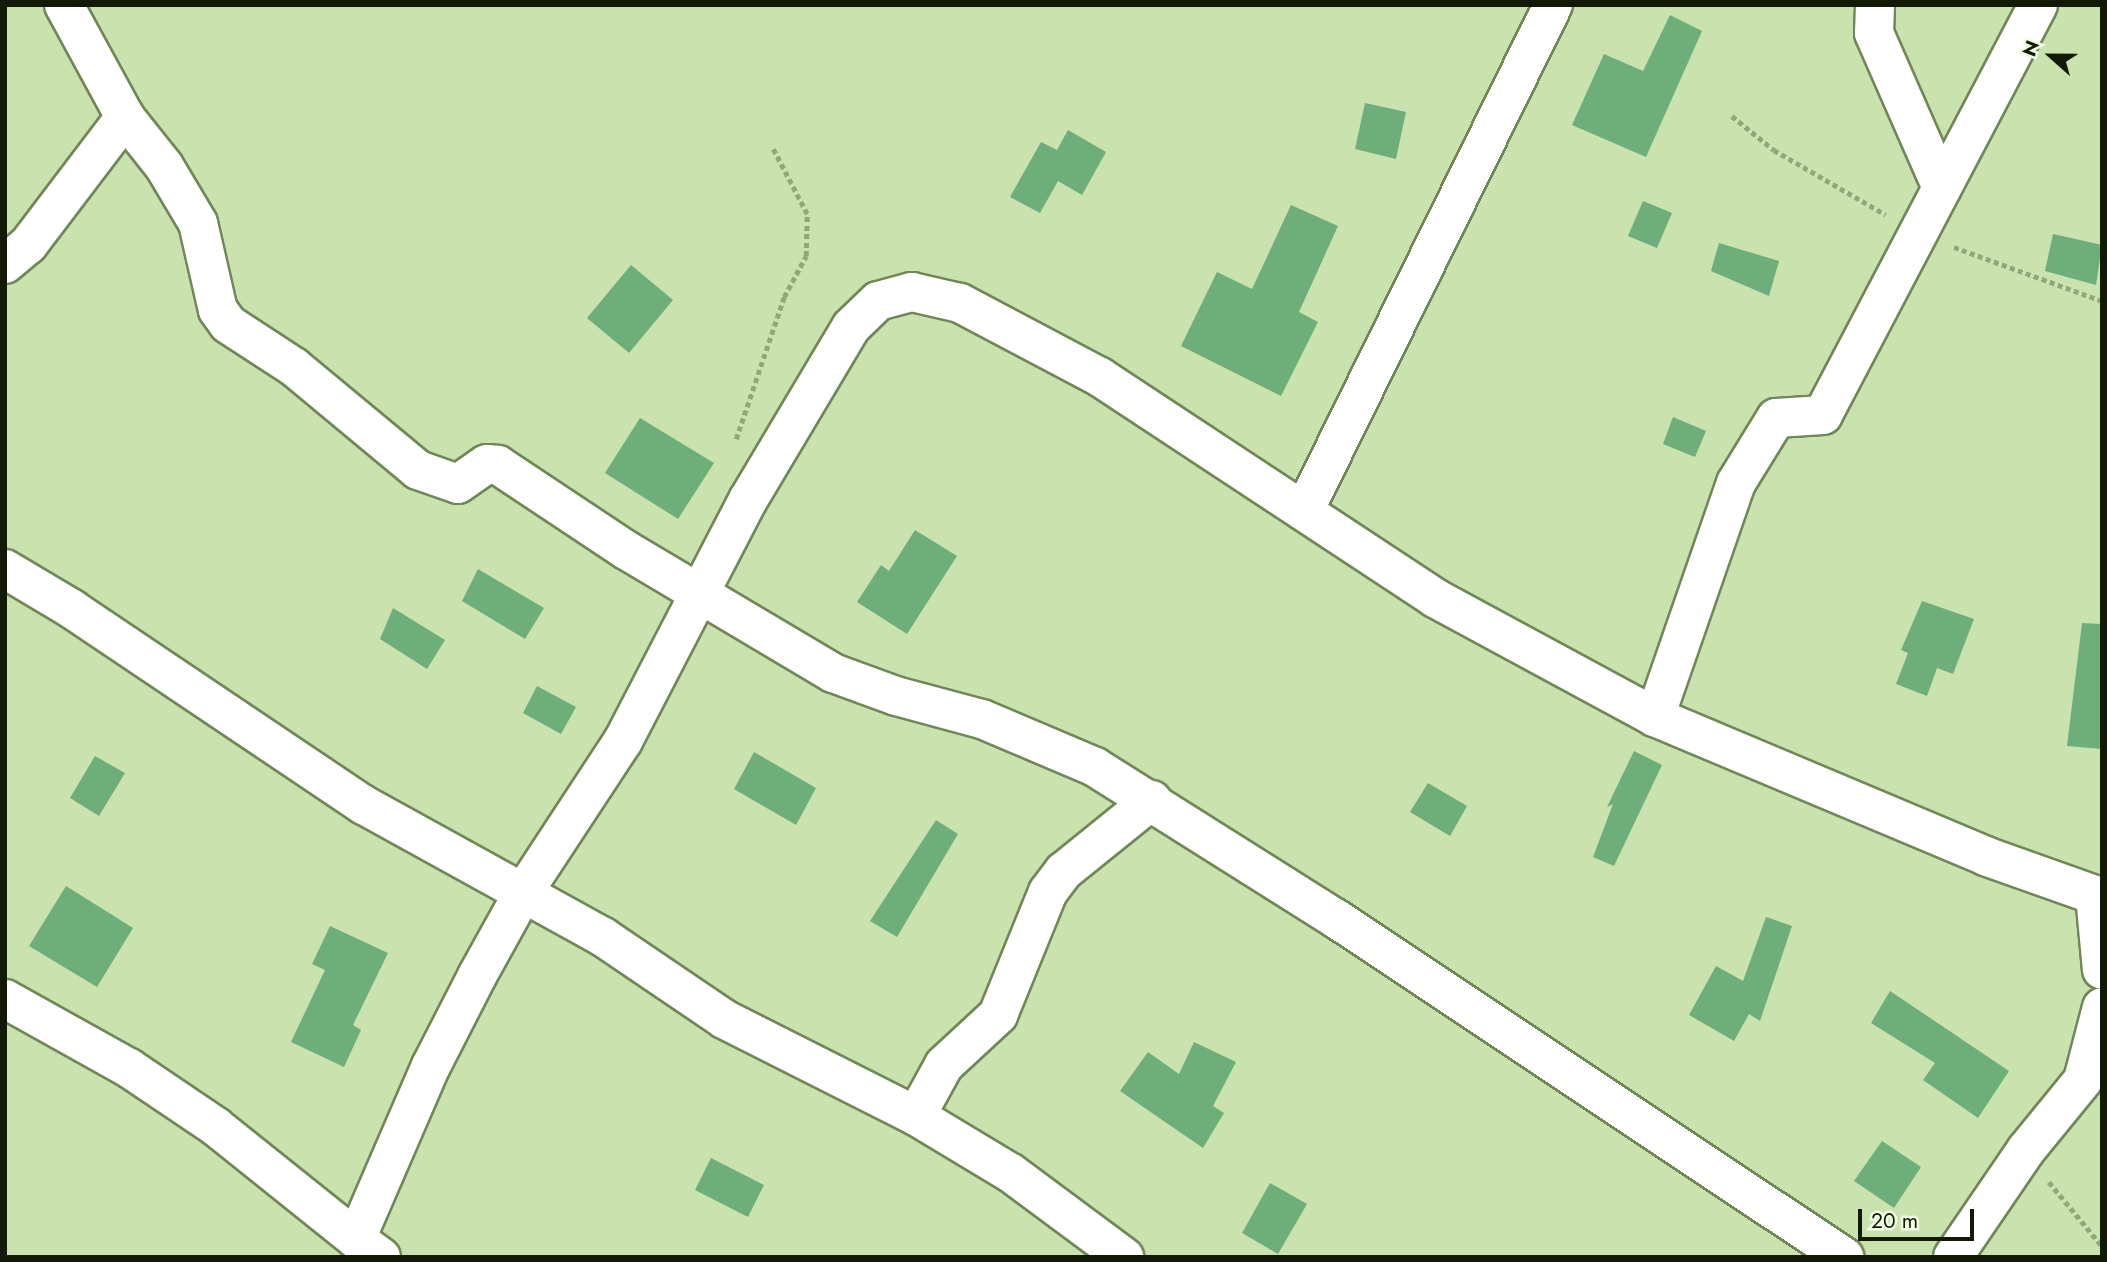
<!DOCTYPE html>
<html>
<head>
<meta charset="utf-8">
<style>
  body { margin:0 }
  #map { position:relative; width:2107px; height:1262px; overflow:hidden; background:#c9e2ae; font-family:Jost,sans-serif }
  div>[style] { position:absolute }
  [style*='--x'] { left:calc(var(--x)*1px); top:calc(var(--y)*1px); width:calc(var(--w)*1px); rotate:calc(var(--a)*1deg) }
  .building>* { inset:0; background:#6eae7a }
  .path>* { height:4.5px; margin-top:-2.25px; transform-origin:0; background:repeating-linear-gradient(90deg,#92a67c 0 5px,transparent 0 8.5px) }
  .roads { filter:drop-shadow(2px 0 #718758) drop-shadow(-2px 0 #718758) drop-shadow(0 2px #718758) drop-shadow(0 -2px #718758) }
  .minor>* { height:38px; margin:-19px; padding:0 19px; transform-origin:19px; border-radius:19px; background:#fff }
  span { translate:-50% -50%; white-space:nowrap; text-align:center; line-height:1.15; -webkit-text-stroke:5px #f1fee4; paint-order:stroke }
  .frame { position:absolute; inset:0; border:7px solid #121a07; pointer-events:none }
  .north { position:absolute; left:2016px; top:21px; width:70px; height:70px; -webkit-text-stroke:5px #f1fee4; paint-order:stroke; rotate:291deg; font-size:19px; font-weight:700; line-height:28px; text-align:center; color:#121a07 }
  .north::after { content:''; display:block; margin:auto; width:24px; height:32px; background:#121a07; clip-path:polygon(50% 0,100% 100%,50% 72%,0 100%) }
  .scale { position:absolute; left:1858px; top:1209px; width:116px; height:32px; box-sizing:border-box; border:4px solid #121a07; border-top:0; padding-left:9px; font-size:21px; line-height:24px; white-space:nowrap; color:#121a07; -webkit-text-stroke:5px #f1fee4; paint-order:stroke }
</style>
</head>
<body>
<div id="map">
  <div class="building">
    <i style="clip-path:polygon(1670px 15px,1702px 31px,1646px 157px,1572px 125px,1604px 54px,1643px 71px)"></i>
    <i style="clip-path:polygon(1365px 103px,1406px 112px,1396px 159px,1355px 149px)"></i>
    <i style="clip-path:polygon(1068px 130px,1106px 152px,1082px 195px,1058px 181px,1040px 213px,1010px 197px,1041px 142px,1057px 150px)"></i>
    <i style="clip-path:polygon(1643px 201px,1672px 213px,1657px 248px,1628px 236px)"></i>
    <i style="clip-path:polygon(1291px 205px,1338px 226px,1299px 312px,1318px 322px,1281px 396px,1181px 346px,1217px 272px,1252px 289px)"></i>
    <i style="clip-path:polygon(2053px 234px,2102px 245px,2096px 285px,2045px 271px)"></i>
    <i style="clip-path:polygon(1719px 243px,1779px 261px,1769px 296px,1711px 271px)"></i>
    <i style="clip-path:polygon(631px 265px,673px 300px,629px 353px,587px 318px)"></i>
    <i style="clip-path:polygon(1673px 417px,1706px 431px,1695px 457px,1663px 444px)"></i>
    <i style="clip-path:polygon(640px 418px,714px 463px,678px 519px,605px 473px)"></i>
    <i style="clip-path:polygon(915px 530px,957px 556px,907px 634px,857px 602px,881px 565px,889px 571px)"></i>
    <i style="clip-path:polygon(478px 569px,544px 608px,525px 639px,462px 601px)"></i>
    <i style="clip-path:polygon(1922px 601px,1974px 619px,1953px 674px,1937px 668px,1927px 696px,1896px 684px,1908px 653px,1901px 650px)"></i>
    <i style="clip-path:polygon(393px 608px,445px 640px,427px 669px,380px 639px)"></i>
    <i style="clip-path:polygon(2082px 623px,2102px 624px,2102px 749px,2067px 746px)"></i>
    <i style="clip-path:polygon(537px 686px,576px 707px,561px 734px,523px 713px)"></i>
    <i style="clip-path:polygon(1634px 751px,1662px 765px,1614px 866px,1593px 857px,1613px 804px,1607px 807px)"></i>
    <i style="clip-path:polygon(754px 752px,816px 788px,796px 825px,734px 789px)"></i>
    <i style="clip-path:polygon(95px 756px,125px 773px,99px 816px,70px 798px)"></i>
    <i style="clip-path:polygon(1428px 783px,1467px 806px,1450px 836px,1410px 812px)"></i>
    <i style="clip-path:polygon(936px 820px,958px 834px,897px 937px,870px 921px)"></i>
    <i style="clip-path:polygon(66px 886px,133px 928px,97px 987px,29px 946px)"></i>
    <i style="clip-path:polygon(1766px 917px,1792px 926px,1760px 1021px,1749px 1014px,1734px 1041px,1689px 1015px,1716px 966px,1743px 981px)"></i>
    <i style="clip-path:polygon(330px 926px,388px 953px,353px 1025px,361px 1030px,344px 1067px,291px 1042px,325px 970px,312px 964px)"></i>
    <i style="clip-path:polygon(1890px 991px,2009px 1071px,1978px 1118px,1923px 1080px,1935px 1063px,1871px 1023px)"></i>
    <i style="clip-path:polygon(1194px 1042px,1236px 1062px,1213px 1106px,1224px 1113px,1203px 1148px,1120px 1091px,1148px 1052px,1179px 1074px)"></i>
    <i style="clip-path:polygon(1882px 1141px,1921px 1167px,1894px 1208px,1854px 1181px)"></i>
    <i style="clip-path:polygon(711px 1158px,764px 1185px,748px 1217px,695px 1190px)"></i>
    <i style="clip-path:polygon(1270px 1183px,1307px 1204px,1278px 1254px,1242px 1233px)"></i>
  </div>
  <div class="path">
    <i style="--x:1732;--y:116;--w:54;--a:39"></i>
    <i style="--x:1774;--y:150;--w:129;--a:30.1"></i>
    <i style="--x:1954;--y:247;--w:158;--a:20"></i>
    <i style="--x:736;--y:439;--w:150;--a:-71.3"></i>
    <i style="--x:784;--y:297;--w:47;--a:-61.8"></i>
    <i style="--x:806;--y:256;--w:42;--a:-88.6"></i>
    <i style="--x:807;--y:214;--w:76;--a:-117.6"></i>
    <i style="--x:2049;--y:1182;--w:83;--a:50.4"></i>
  </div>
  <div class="roads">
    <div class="minor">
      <i style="--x:64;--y:5;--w:128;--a:61.4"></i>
      <i style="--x:125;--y:117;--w:63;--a:51.5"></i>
      <i style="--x:164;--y:166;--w:66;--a:59.2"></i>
      <i style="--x:198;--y:223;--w:89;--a:77.1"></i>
      <i style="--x:218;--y:310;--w:17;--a:54"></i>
      <i style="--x:228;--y:324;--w:79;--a:33.1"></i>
      <i style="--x:294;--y:367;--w:161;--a:39.7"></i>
      <i style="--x:418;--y:470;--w:42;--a:19.3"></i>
      <i style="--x:458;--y:484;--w:35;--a:-35"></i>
      <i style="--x:487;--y:464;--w:11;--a:5"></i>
      <i style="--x:498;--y:465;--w:154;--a:33.6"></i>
      <i style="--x:626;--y:550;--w:241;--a:30.7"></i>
      <i style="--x:833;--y:673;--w:67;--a:20.1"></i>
      <i style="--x:896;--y:696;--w:89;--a:15"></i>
      <i style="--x:982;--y:719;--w:123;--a:23"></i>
      <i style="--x:1095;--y:767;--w:284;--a:32.2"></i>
      <i style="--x:1335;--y:918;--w:612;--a:33.66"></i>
      <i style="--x:1875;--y:5;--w:28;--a:92"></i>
      <i style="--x:1874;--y:33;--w:169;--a:66.3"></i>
      <i style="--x:2038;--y:5;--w:463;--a:117.7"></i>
      <i style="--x:1823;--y:415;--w:47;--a:176.3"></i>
      <i style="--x:1776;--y:418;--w:76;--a:121.6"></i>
      <i style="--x:1736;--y:483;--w:248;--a:109.1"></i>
      <i style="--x:1655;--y:717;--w:358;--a:22.8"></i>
      <i style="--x:1985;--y:856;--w:117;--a:19.5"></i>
      <i style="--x:2095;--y:895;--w:75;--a:84.7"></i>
      <i style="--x:5;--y:264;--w:30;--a:-40"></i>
      <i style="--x:28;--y:245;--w:161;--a:-52.8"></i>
      <i style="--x:1304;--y:511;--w:564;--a:-63.8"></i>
      <i style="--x:5;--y:569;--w:78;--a:30.8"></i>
      <i style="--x:72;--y:609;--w:352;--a:33.9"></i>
      <i style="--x:364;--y:805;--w:273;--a:28.9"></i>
      <i style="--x:603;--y:937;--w:146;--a:34.1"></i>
      <i style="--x:724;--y:1019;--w:215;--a:26.8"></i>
      <i style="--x:916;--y:1116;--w:111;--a:31"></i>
      <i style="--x:1011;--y:1173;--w:141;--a:36.6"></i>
      <i style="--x:5;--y:999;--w:142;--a:29.1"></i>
      <i style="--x:129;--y:1068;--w:104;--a:34"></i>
      <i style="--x:215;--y:1126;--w:181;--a:38.7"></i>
      <i style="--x:916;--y:1116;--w:58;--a:-61.2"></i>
      <i style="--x:944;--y:1065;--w:74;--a:-42.8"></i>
      <i style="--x:998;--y:1015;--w:133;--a:-67.9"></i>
      <i style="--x:1048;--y:892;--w:26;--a:-53"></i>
      <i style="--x:1064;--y:871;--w:113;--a:-38.9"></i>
      <i style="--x:381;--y:1257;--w:31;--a:-144"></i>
      <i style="--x:356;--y:1239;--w:189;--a:-66.6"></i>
      <i style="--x:431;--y:1066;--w:101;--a:-62.9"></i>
      <i style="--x:477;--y:976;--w:95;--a:-61"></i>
      <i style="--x:523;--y:893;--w:182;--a:-56.7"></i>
      <i style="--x:623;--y:741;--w:271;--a:-62.6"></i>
      <i style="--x:748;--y:500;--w:201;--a:-59.2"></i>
      <i style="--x:851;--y:327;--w:37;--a:-44"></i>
      <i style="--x:878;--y:301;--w:35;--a:-15"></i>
      <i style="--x:912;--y:292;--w:49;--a:12.9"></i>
      <i style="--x:960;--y:303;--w:158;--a:27.9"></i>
      <i style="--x:1100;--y:377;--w:401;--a:33.4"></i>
      <i style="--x:1435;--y:598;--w:250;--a:28.4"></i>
      <i style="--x:1953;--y:1257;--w:130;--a:-55.7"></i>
      <i style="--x:2026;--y:1150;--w:90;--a:-50.8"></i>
      <i style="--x:2083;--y:1080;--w:75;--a:-75.4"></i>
    </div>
  </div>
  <div class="frame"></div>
  <div class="north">N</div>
  <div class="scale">20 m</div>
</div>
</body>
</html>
